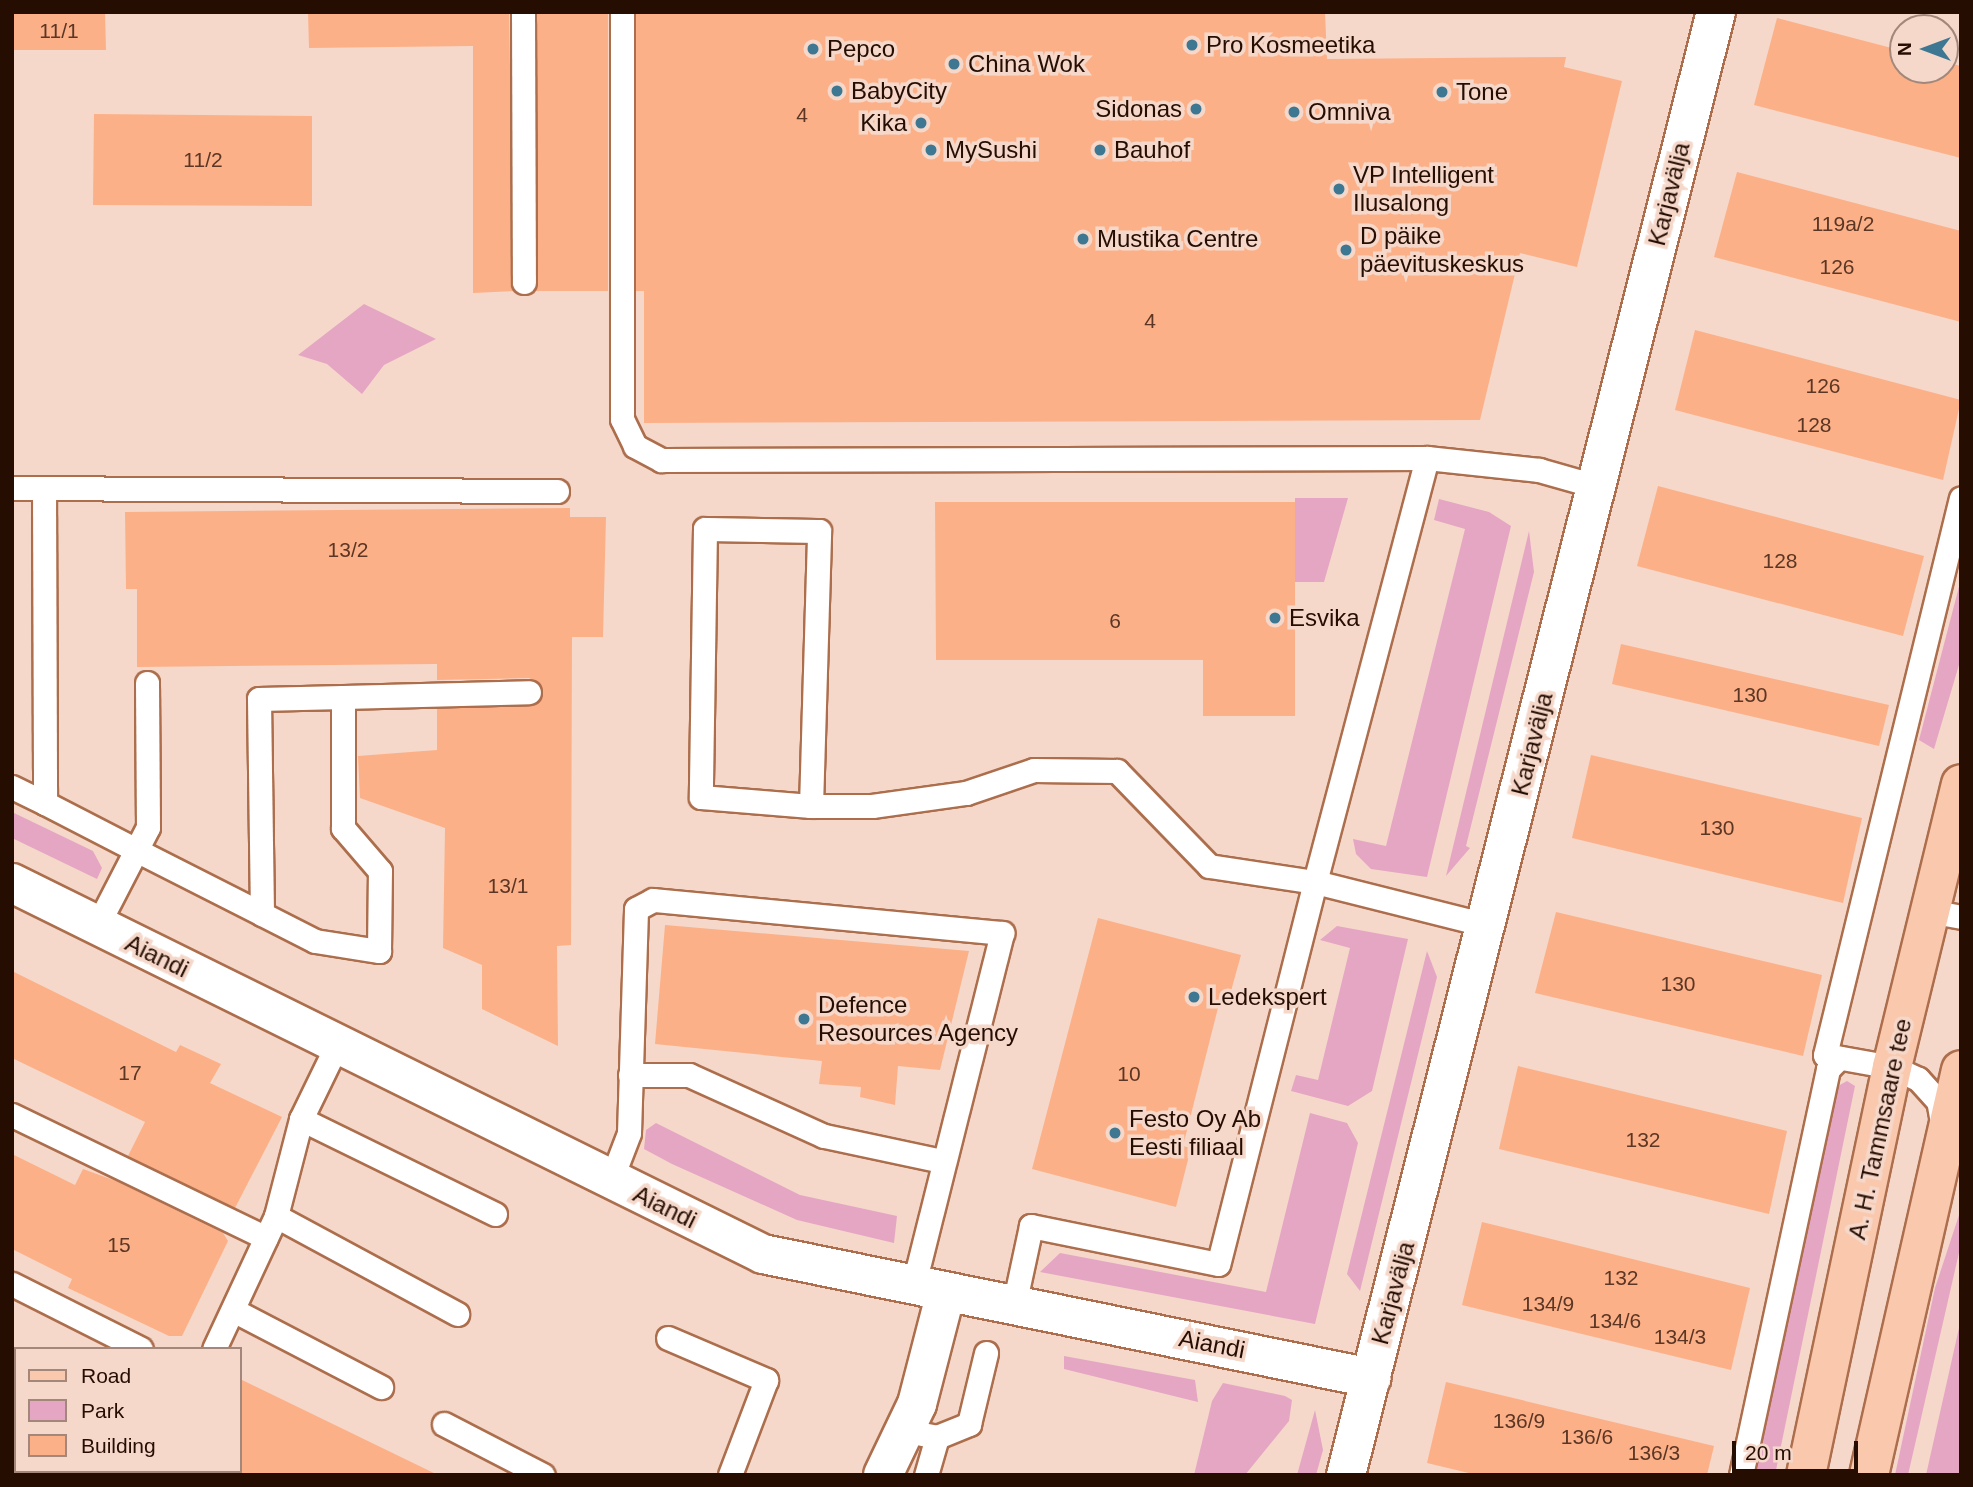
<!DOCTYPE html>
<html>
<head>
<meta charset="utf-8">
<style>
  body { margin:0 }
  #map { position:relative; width:1973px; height:1487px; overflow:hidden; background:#f5d8ca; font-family:Arial,sans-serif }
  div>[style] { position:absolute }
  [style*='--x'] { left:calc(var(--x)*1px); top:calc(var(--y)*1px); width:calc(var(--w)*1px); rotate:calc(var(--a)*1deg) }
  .green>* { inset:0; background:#e5a6c4 }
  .building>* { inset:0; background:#fcb088 }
  .roads { filter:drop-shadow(2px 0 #ac6e4c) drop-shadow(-2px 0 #ac6e4c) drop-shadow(0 2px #ac6e4c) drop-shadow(0 -2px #ac6e4c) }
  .lane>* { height:23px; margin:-11.5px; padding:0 11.5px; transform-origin:11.5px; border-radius:11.5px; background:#fff }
  .street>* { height:38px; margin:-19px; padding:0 19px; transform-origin:19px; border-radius:19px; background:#fff }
  .primary>* { height:38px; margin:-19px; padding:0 19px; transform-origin:19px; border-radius:19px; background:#fac8ad }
  .dots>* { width:19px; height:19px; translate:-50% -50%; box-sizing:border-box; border:4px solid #f5d8ca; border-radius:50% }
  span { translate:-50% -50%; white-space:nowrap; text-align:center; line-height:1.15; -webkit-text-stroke:7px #f5d8ca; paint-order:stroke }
  .number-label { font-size:21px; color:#5b3624 }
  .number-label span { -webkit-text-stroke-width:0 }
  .poi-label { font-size:24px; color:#250d02 }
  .left { translate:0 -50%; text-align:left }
  .right { translate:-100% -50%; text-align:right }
  .street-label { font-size:24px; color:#250d02 }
  .frame { position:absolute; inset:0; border:14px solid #250d02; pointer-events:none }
  .legend { position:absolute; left:14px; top:1347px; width:228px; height:126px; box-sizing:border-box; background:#f5d8ca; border:2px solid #a2877a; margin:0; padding:9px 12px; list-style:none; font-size:21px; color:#250d02 }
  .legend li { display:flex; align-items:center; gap:14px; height:35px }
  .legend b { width:35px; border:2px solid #a2877a }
  .north { position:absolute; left:1889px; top:14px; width:70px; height:70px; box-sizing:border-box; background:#f5d8ca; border:2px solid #a2877a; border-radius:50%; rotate:270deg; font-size:19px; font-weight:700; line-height:28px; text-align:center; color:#250d02 }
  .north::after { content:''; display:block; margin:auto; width:24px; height:32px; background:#3e7791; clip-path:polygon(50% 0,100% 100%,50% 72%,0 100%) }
  .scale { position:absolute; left:1732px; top:1441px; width:126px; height:32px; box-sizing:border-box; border:4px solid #250d02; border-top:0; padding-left:9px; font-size:21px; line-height:24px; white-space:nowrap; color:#250d02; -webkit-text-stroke:5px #f5d8ca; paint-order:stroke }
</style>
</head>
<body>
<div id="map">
  <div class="green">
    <i style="clip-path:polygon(364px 304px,436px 339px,384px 365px,362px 394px,327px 364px,298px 355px)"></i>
    <i style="clip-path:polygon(1295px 498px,1348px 498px,1324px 582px,1295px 582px)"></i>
    <i style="clip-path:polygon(1439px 499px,1489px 512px,1511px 526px,1427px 877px,1371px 869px,1356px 854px,1353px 839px,1386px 846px,1465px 529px,1434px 520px)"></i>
    <i style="clip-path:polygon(1529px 531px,1534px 572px,1466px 846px,1470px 848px,1446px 876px)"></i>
    <i style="clip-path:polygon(1961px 579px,1961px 658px,1934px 749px,1919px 740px)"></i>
    <i style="clip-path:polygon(12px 812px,93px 851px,102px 868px,97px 879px,12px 838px)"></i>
    <i style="clip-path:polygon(1337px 926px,1408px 939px,1372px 1091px,1348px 1106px,1291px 1091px,1296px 1075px,1318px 1080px,1350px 948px,1320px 940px)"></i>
    <i style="clip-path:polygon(1427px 951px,1437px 977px,1360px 1291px,1347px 1274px)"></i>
    <i style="clip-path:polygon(1847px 1081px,1855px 1086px,1775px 1475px,1755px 1475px,1838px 1086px)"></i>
    <i style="clip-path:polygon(1310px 1113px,1347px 1123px,1358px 1143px,1315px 1324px,1040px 1272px,1060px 1253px,1266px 1292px)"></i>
    <i style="clip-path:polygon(656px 1123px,800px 1195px,897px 1216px,894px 1243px,797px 1220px,672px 1164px,644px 1149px,646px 1130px)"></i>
    <i style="clip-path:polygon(1961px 1209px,1961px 1244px,1908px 1475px,1895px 1475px,1935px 1288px)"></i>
    <i style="clip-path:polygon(1961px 1319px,1961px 1475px,1926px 1475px)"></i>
    <i style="clip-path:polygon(1064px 1356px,1195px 1380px,1198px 1402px,1064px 1369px)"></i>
    <i style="clip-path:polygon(1223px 1383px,1285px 1396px,1292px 1400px,1289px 1421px,1245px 1475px,1194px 1475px,1212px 1401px)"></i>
    <i style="clip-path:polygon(1315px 1410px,1323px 1450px,1316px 1475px,1297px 1475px)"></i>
  </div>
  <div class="building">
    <i style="clip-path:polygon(12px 12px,105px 12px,106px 50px,12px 50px)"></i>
    <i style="clip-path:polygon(308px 12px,509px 12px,514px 291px,473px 293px,473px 46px,309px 48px)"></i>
    <i style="clip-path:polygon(537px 12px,608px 12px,608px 291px,534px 291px)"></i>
    <i style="clip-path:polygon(636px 12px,1325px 12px,1327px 59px,1566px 57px,1564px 67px,1622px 81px,1577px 267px,1520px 253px,1480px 420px,644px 423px,644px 291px,636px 291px)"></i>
    <i style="clip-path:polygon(1777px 18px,1903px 51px,1903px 70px,1945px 70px,1945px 62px,1961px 66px,1961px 158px,1754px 105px)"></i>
    <i style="clip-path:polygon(94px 114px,312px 116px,312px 206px,93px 205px)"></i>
    <i style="clip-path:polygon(1737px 172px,1961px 231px,1961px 322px,1714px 257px)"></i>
    <i style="clip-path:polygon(1695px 330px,1961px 400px,1943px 480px,1675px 410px)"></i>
    <i style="clip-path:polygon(1658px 486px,1924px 556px,1903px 636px,1637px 566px)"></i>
    <i style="clip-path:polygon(935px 502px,1295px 502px,1295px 716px,1203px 716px,1203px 660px,936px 660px)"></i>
    <i style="clip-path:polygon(570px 508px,570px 517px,606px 517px,603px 637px,572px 637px,571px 945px,557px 946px,558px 1046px,482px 1009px,482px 965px,443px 948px,445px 828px,360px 798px,358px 756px,437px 750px,437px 708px,530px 706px,542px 698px,541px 684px,529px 678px,437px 680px,437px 664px,137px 667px,137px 589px,126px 589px,125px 512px)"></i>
    <i style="clip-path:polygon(1621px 644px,1889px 705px,1879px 746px,1612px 684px)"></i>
    <i style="clip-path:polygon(1591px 755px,1862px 818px,1843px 903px,1572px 838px)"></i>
    <i style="clip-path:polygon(1556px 912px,1822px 975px,1803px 1056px,1535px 993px)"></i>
    <i style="clip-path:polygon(1098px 918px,1241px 955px,1228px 1002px,1220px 1000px,1183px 1146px,1191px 1148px,1176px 1207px,1032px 1169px)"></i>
    <i style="clip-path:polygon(665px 925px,969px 951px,940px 1070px,898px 1066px,895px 1105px,860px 1097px,861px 1087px,819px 1084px,822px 1061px,655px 1044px)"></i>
    <i style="clip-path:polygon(12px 971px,176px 1052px,180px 1045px,221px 1064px,210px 1083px,282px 1117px,235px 1208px,128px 1156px,145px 1122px,12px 1058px)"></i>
    <i style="clip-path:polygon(1518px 1066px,1787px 1131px,1769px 1214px,1499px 1149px)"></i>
    <i style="clip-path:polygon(12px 1154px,75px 1185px,83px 1169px,116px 1181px,223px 1233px,228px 1241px,182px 1336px,169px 1336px,68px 1288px,72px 1279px,12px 1249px)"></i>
    <i style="clip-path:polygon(1482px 1222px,1750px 1288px,1731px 1370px,1462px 1305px)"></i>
    <i style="clip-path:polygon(240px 1379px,438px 1475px,240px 1475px)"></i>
    <i style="clip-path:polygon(1446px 1382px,1714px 1446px,1707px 1475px,1477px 1475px,1427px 1463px)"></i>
  </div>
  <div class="roads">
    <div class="lane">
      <i style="--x:523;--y:12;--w:270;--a:89.8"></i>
      <i style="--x:622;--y:12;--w:407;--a:90"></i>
      <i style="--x:622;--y:419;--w:30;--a:64"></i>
      <i style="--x:635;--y:446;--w:30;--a:28"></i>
      <i style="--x:661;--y:460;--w:766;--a:-0.15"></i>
      <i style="--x:1427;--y:458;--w:113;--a:6.1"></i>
      <i style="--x:1539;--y:470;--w:58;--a:15.9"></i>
      <i style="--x:1427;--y:458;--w:439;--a:104.8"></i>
      <i style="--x:1315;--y:882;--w:176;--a:14.1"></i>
      <i style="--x:12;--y:488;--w:545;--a:0.32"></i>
      <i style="--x:44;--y:488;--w:315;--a:89.8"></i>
      <i style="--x:45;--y:803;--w:102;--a:27.3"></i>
      <i style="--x:136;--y:850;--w:141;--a:26.9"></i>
      <i style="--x:262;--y:914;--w:59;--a:27"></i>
      <i style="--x:315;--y:941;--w:65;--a:8.9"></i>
      <i style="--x:379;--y:951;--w:80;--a:-89.3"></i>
      <i style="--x:380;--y:871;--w:57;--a:-130.7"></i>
      <i style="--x:343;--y:828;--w:131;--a:-90"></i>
      <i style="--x:343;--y:697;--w:84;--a:178.6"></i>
      <i style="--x:259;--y:699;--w:215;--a:89.2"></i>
      <i style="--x:343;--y:697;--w:186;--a:-1.5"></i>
      <i style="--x:12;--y:787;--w:37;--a:26"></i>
      <i style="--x:811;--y:806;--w:275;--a:-88.3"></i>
      <i style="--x:819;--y:531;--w:114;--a:-179"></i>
      <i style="--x:705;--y:529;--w:268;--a:90.9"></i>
      <i style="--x:701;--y:797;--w:110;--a:4.7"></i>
      <i style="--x:811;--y:806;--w:61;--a:0"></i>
      <i style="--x:872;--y:806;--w:95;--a:-7.9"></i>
      <i style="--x:966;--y:793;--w:72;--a:-18.7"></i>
      <i style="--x:1034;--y:770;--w:83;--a:0.7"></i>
      <i style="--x:1117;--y:771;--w:132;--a:45.9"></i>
      <i style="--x:1209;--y:866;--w:107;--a:8.6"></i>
      <i style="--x:1315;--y:882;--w:394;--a:104.2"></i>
      <i style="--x:1218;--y:1264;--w:191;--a:-168.5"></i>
      <i style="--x:1031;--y:1226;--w:81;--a:102.1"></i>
      <i style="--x:1928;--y:911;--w:34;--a:10"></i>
      <i style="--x:97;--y:926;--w:111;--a:-62.7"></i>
      <i style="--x:148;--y:827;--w:144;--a:-90.4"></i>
      <i style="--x:630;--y:1075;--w:59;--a:0"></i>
      <i style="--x:689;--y:1075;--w:148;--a:24.3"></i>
      <i style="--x:824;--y:1136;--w:121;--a:12"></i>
      <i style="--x:12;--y:1115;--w:282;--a:25.8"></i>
      <i style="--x:301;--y:1119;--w:216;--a:26.1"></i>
      <i style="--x:1943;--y:1128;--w:27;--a:-100"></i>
      <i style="--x:1938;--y:1101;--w:30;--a:-132"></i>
      <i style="--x:1918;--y:1079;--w:29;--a:-155"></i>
      <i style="--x:1892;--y:1067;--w:68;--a:-169.8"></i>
      <i style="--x:1825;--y:1055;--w:573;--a:-76.28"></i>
      <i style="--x:611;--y:1180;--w:50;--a:-69"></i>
      <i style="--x:629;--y:1133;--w:224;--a:-88.2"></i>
      <i style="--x:636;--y:909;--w:19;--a:-28"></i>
      <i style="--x:653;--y:900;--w:351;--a:5.4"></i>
      <i style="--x:1002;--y:933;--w:365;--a:104.1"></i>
      <i style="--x:276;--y:1216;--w:206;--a:28.4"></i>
      <i style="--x:12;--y:1284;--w:144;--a:26.7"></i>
      <i style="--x:233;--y:1310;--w:167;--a:27.5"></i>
      <i style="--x:668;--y:1338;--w:107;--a:23.2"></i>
      <i style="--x:766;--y:1380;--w:102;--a:110.8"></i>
      <i style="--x:214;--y:1349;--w:147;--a:-65"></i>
      <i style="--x:276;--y:1216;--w:100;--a:-75.5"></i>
      <i style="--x:301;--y:1119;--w:82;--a:-64.1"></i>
      <i style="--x:444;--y:1424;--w:111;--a:27.3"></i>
      <i style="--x:922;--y:1434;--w:15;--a:11"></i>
      <i style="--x:937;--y:1437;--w:40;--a:106"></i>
      <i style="--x:937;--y:1437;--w:35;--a:-22"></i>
      <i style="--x:969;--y:1424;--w:73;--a:-76.5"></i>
      <i style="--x:1741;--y:1475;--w:415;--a:-77.9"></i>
      <i style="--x:1828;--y:1069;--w:16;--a:-45"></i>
    </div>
    <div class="street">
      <i style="--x:12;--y:883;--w:838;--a:26.29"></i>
      <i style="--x:763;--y:1254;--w:621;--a:11.53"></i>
      <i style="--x:883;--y:1475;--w:79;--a:-64.4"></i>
      <i style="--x:917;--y:1404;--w:116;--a:-75.5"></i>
      <i style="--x:1346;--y:1475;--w:1509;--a:-75.81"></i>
    </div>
    <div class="primary">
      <i style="--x:1806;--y:1475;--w:417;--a:-78.1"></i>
      <i style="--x:1892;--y:1067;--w:291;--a:-76.3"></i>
      <i style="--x:1869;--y:1475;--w:415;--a:-77.2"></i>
    </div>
  </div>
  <div class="dots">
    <i style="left:1192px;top:45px;background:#3e7791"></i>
    <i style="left:813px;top:49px;background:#3e7791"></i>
    <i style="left:954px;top:64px;background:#3e7791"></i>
    <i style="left:837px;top:91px;background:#3e7791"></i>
    <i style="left:1442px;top:92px;background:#3e7791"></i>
    <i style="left:1196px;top:109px;background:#3e7791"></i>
    <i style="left:1294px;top:112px;background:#3e7791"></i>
    <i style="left:921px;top:123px;background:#3e7791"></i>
    <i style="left:931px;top:150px;background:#3e7791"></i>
    <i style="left:1100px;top:150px;background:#3e7791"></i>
    <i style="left:1339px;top:189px;background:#3e7791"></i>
    <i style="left:1083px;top:239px;background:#3e7791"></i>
    <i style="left:1346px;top:250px;background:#3e7791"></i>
    <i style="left:1275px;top:618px;background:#3e7791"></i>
    <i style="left:1194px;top:997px;background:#3e7791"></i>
    <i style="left:804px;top:1019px;background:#3e7791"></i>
    <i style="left:1115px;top:1133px;background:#3e7791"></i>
  </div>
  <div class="number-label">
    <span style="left:59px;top:31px">11/1</span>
    <span style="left:802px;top:115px">4</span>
    <span style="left:203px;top:160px">11/2</span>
    <span style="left:1843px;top:224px">119a/2</span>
    <span style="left:1837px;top:267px">126</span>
    <span style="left:1150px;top:321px">4</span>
    <span style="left:1823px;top:386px">126</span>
    <span style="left:1814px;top:425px">128</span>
    <span style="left:348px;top:550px">13/2</span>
    <span style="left:1780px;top:561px">128</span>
    <span style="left:1115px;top:621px">6</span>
    <span style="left:1750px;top:695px">130</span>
    <span style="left:1717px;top:828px">130</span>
    <span style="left:508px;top:886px">13/1</span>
    <span style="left:1678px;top:984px">130</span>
    <span style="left:130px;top:1073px">17</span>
    <span style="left:1129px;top:1074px">10</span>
    <span style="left:1643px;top:1140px">132</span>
    <span style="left:119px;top:1245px">15</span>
    <span style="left:1621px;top:1278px">132</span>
    <span style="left:1548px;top:1304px">134/9</span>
    <span style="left:1615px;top:1321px">134/6</span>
    <span style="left:1680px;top:1337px">134/3</span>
    <span style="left:1519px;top:1421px">136/9</span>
    <span style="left:1587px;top:1437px">136/6</span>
    <span style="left:1654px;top:1453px">136/3</span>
  </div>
  <div class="poi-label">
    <span class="left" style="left:1206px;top:45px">Pro Kosmeetika</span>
    <span class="left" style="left:827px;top:49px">Pepco</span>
    <span class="left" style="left:968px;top:64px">China Wok</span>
    <span class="left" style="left:851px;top:91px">BabyCity</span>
    <span class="left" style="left:1456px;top:92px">Tone</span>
    <span class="right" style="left:1182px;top:109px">Sidonas</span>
    <span class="left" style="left:1308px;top:112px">Omniva</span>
    <span class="right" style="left:907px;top:123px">Kika</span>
    <span class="left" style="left:945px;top:150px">MySushi</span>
    <span class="left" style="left:1114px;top:150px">Bauhof</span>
    <span class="left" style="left:1353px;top:189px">VP Intelligent<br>Ilusalong</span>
    <span class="left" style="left:1360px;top:250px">D päike<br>päevituskeskus</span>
    <span class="left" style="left:1097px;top:239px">Mustika Centre</span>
    <span class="left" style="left:1289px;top:618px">Esvika</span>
    <span class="left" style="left:1208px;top:997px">Ledekspert</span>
    <span class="left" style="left:818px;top:1019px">Defence<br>Resources Agency</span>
    <span class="left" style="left:1129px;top:1133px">Festo Oy Ab<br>Eesti filiaal</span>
  </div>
  <div class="street-label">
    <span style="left:1669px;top:194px;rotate:-76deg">Karjavälja</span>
    <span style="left:1532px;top:744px;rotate:-76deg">Karjavälja</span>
    <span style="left:157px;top:956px;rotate:26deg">Aiandi</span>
    <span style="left:1880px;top:1129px;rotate:-78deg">A. H. Tammsaare tee</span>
    <span style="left:665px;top:1207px;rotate:26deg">Aiandi</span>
    <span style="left:1393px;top:1293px;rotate:-75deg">Karjavälja</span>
    <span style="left:1212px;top:1344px;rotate:11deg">Aiandi</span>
  </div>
  <div class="frame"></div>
  <ul class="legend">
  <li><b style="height:9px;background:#fac8ad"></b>Road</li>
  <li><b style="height:19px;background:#e5a6c4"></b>Park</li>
  <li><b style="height:19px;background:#fcb088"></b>Building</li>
  </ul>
  <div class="north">N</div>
  <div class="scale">20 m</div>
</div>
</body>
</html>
